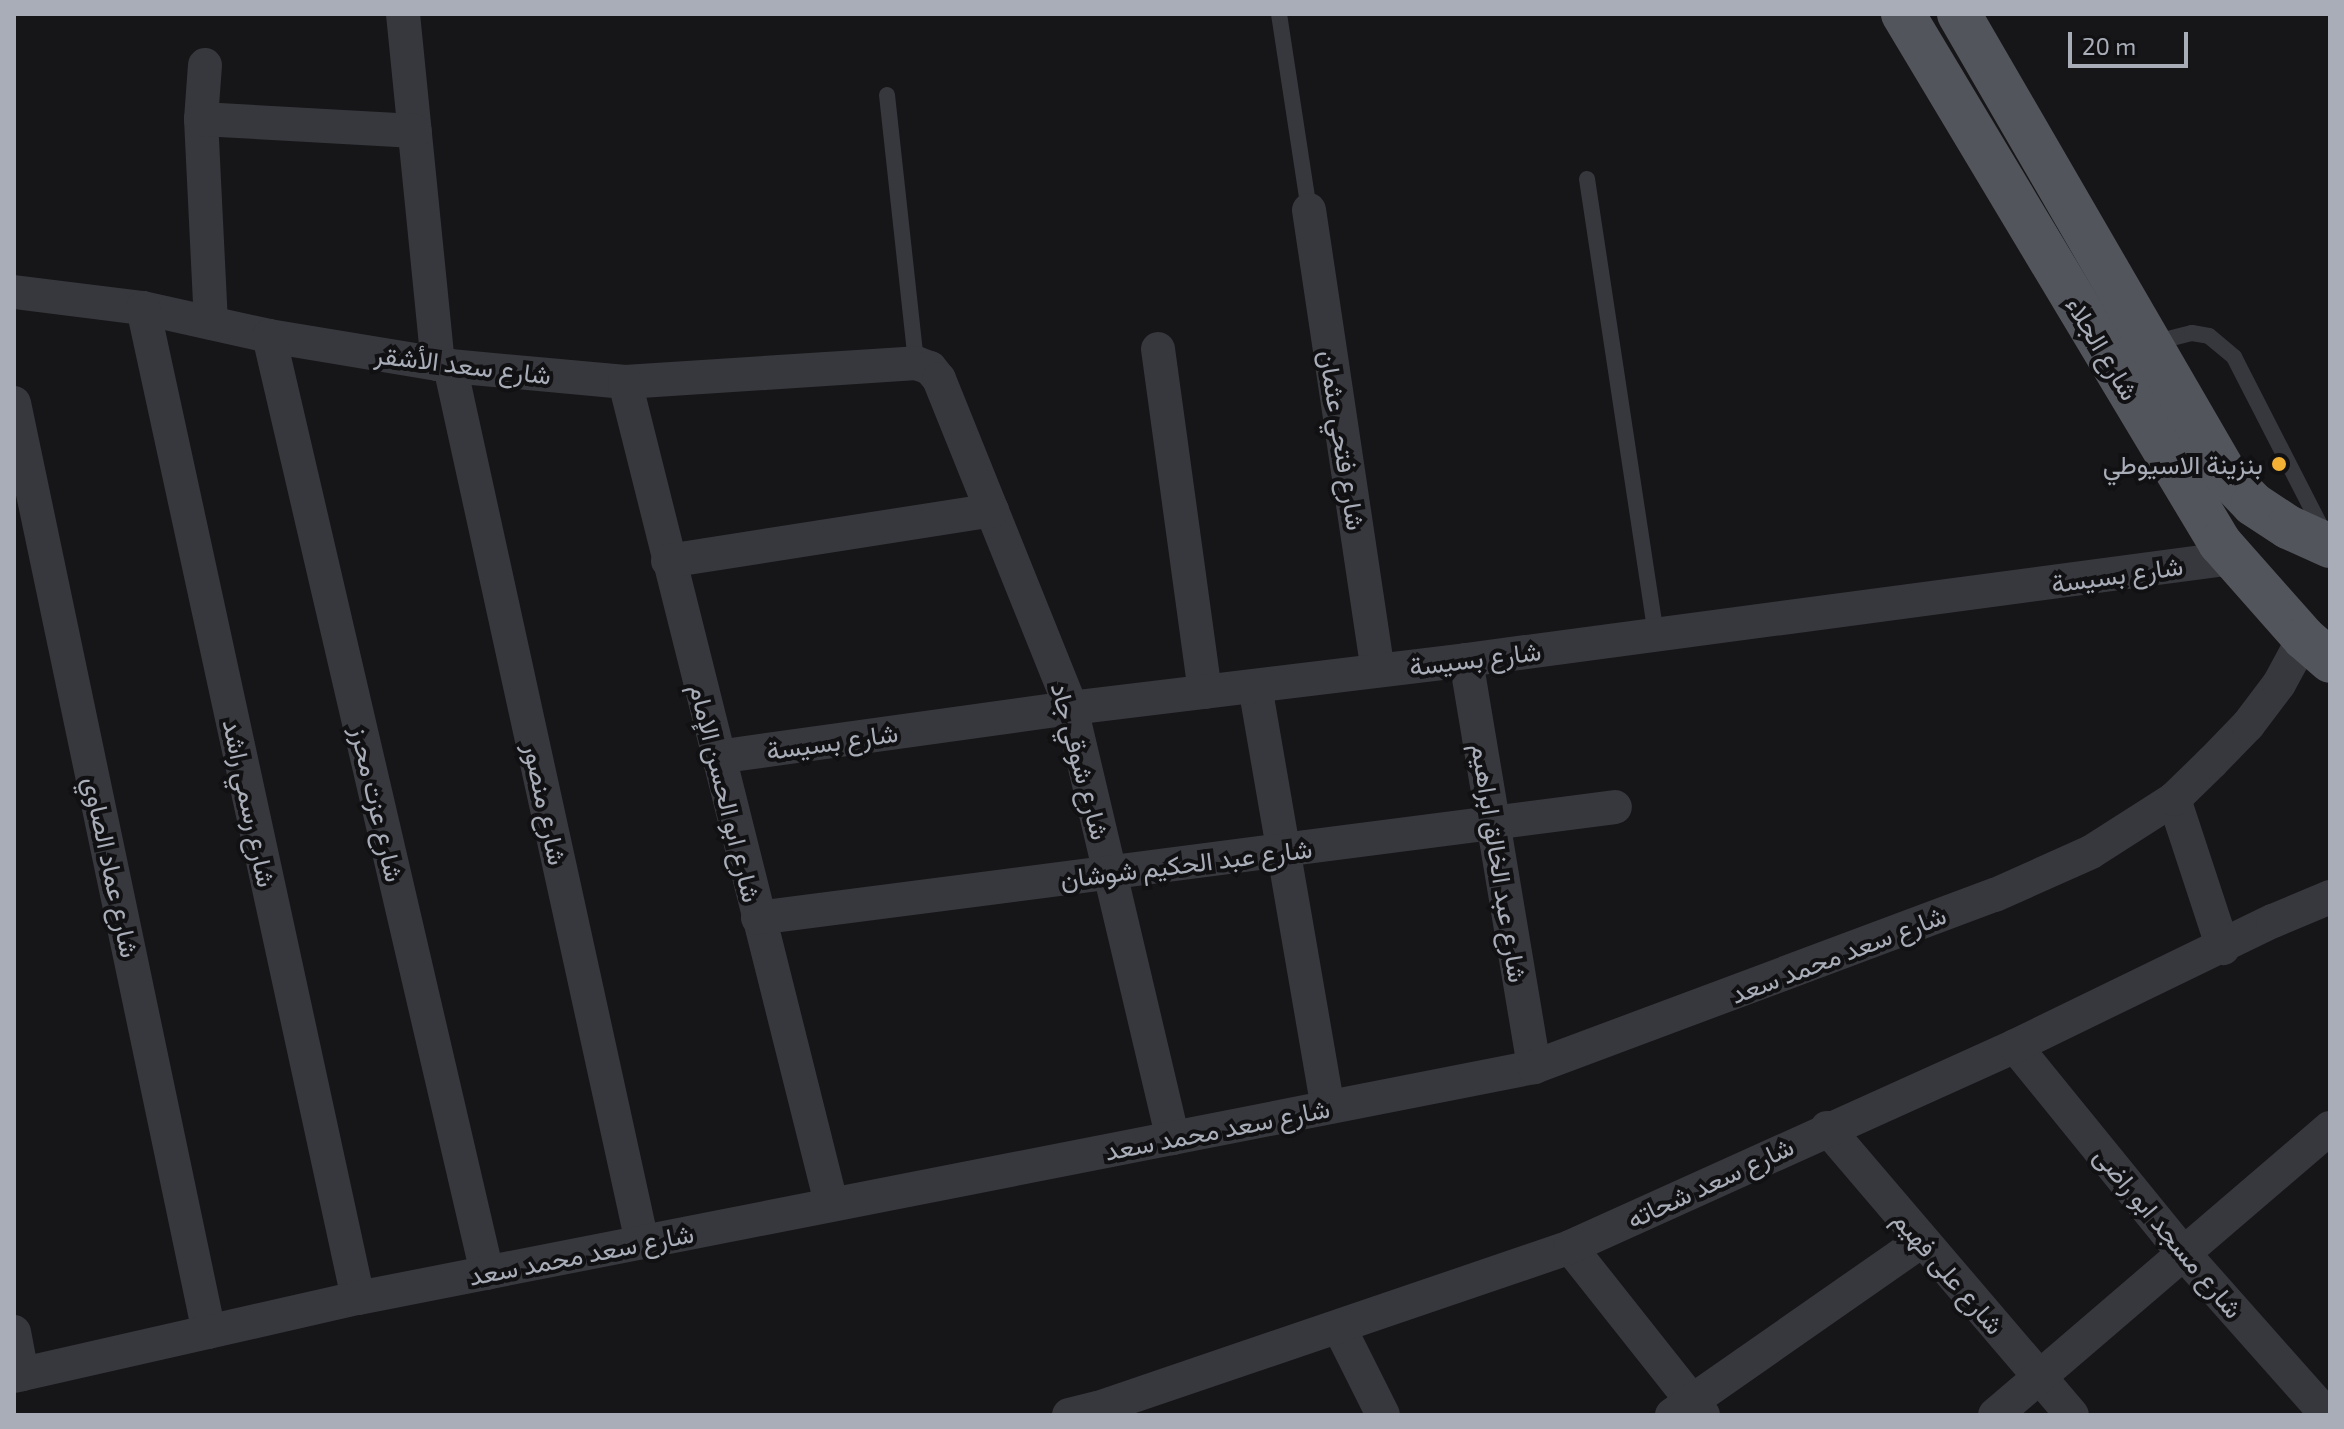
<!DOCTYPE html>
<html>
<head>
<meta charset="utf-8">
<style>
  body { margin:0 }
  #map { position:relative; width:2344px; height:1429px; overflow:hidden; background:#161618; font-family:"Exo 2",Vazirmatn,sans-serif }
  div>[style] { position:absolute }
  [style*='--x'] { left:calc(var(--x)*1px); top:calc(var(--y)*1px); width:calc(var(--w)*1px); rotate:calc(var(--a)*1deg) }
  .lane>* { height:16px; margin:-8px; padding:0 8px; transform-origin:8px; border-radius:8px; background:#37383d }
  .street>* { height:34px; margin:-17px; padding:0 17px; transform-origin:17px; border-radius:17px; background:#37383d }
  .primary>* { height:44px; margin:-22px; padding:0 22px; transform-origin:22px; border-radius:22px; background:#53555c }
  .dots>* { width:22px; height:22px; translate:-50% -50%; box-sizing:border-box; border:4px solid #111113; border-radius:50% }
  span { translate:-50% -50%; white-space:nowrap; text-align:center; line-height:1.15; -webkit-text-stroke:8px #111113; paint-order:stroke }
  .street-label { font-size:26px; color:#a8adb8 }
  .poi-label { font-size:26px; color:#a8adb8 }
  .right { translate:-100% -50%; text-align:right }
  .frame { position:absolute; inset:0; border:16px solid #a8adb8; pointer-events:none }
  .scale { position:absolute; left:2068px; top:32px; width:120px; height:36px; box-sizing:border-box; border:4px solid #a8adb8; border-top:0; padding-left:10px; font-size:24px; line-height:28px; white-space:nowrap; color:#a8adb8; -webkit-text-stroke:6px #111113; paint-order:stroke }
</style>
</head>
<body>
<div id="map">
  <div class="lane">
    <i style="--x:1279;--y:14;--w:198;--a:81.3"></i>
    <i style="--x:887;--y:95;--w:270;--a:83.8"></i>
    <i style="--x:1587;--y:179;--w:461;--a:81.4"></i>
    <i style="--x:2152;--y:343;--w:41;--a:-14"></i>
    <i style="--x:2192;--y:333;--w:17;--a:10"></i>
    <i style="--x:2209;--y:336;--w:33;--a:40"></i>
    <i style="--x:2234;--y:357;--w:198;--a:62.9"></i>
  </div>
  <div class="street">
    <i style="--x:403;--y:14;--w:352;--a:84.3"></i>
    <i style="--x:205;--y:65;--w:54;--a:94.2"></i>
    <i style="--x:201;--y:119;--w:204;--a:87.2"></i>
    <i style="--x:201;--y:119;--w:214;--a:3.2"></i>
    <i style="--x:1309;--y:210;--w:465;--a:81.5"></i>
    <i style="--x:14;--y:292;--w:130;--a:7.1"></i>
    <i style="--x:143;--y:308;--w:129;--a:12.5"></i>
    <i style="--x:269;--y:336;--w:183;--a:9.4"></i>
    <i style="--x:450;--y:366;--w:176;--a:5.2"></i>
    <i style="--x:625;--y:382;--w:292;--a:-3.7"></i>
    <i style="--x:916;--y:363;--w:15;--a:20"></i>
    <i style="--x:930;--y:368;--w:14;--a:51"></i>
    <i style="--x:939;--y:379;--w:354;--a:68.1"></i>
    <i style="--x:1071;--y:708;--w:442;--a:76.7"></i>
    <i style="--x:143;--y:308;--w:1013;--a:77.75"></i>
    <i style="--x:269;--y:336;--w:962;--a:76.9"></i>
    <i style="--x:1158;--y:349;--w:346;--a:82.2"></i>
    <i style="--x:450;--y:366;--w:897;--a:77.64"></i>
    <i style="--x:625;--y:382;--w:846;--a:75.91"></i>
    <i style="--x:14;--y:403;--w:949;--a:78.15"></i>
    <i style="--x:668;--y:561;--w:328;--a:-8.9"></i>
    <i style="--x:1466;--y:660;--w:413;--a:80.5"></i>
    <i style="--x:1255;--y:686;--w:427;--a:80.2"></i>
    <i style="--x:717;--y:757;--w:357;--a:-7.9"></i>
    <i style="--x:1071;--y:708;--w:398;--a:-6.9"></i>
    <i style="--x:1466;--y:660;--w:774;--a:-7.58"></i>
    <i style="--x:2174;--y:799;--w:157;--a:71.8"></i>
    <i style="--x:758;--y:918;--w:864;--a:-7.38"></i>
    <i style="--x:2015;--y:1046;--w:269;--a:50.9"></i>
    <i style="--x:2185;--y:1255;--w:214;--a:48.4"></i>
    <i style="--x:1827;--y:1128;--w:377;--a:49.5"></i>
    <i style="--x:1570;--y:1247;--w:214;--a:51.6"></i>
    <i style="--x:1339;--y:1327;--w:98;--a:63.4"></i>
    <i style="--x:14;--y:1332;--w:43;--a:79.2"></i>
    <i style="--x:14;--y:1376;--w:353;--a:-12.8"></i>
    <i style="--x:358;--y:1298;--w:1198;--a:-11.11"></i>
    <i style="--x:1534;--y:1067;--w:492;--a:-20.5"></i>
    <i style="--x:1995;--y:895;--w:105;--a:-24.1"></i>
    <i style="--x:2091;--y:852;--w:98;--a:-32.6"></i>
    <i style="--x:2174;--y:799;--w:53;--a:-44.2"></i>
    <i style="--x:2212;--y:762;--w:52;--a:-45.8"></i>
    <i style="--x:2248;--y:725;--w:51;--a:-52.9"></i>
    <i style="--x:2279;--y:684;--w:52;--a:-61.5"></i>
    <i style="--x:1069;--y:1415;--w:30;--a:-14"></i>
    <i style="--x:1098;--y:1408;--w:499;--a:-18.8"></i>
    <i style="--x:1570;--y:1247;--w:488;--a:-24.3"></i>
    <i style="--x:2015;--y:1046;--w:287;--a:-25.9"></i>
    <i style="--x:2273;--y:921;--w:62;--a:-22.8"></i>
    <i style="--x:1672;--y:1415;--w:304;--a:-34.9"></i>
    <i style="--x:1995;--y:1415;--w:441;--a:-40.6"></i>
  </div>
  <div class="primary">
    <i style="--x:1903;--y:14;--w:617;--a:59.07"></i>
    <i style="--x:2220;--y:543;--w:127;--a:48.5"></i>
    <i style="--x:2304;--y:638;--w:35;--a:41"></i>
    <i style="--x:1959;--y:14;--w:536;--a:59.9"></i>
    <i style="--x:2228;--y:478;--w:36;--a:46"></i>
    <i style="--x:2253;--y:504;--w:42;--a:33.3"></i>
    <i style="--x:2288;--y:527;--w:46;--a:24.3"></i>
  </div>
  <div class="dots">
    <i style="left:2279px;top:464px;background:#f2b134"></i>
  </div>
  <div class="street-label">
    <span style="left:2103px;top:348px;rotate:59deg">شارع الجلاء</span>
    <span style="left:463px;top:364px;rotate:7deg">شارع سعد الأشقر</span>
    <span style="left:1343px;top:440px;rotate:81deg">شارع فتحي عثمان</span>
    <span style="left:2117px;top:574px;rotate:-8deg">شارع بسيسة</span>
    <span style="left:1475px;top:658px;rotate:-7deg">شارع بسيسة</span>
    <span style="left:832px;top:741px;rotate:-8deg">شارع بسيسة</span>
    <span style="left:1081px;top:761px;rotate:75deg">شارع شوقي جاد</span>
    <span style="left:726px;top:793px;rotate:76deg">شارع ابو الحسن الإمام</span>
    <span style="left:250px;top:803px;rotate:78deg">شارع رسمي راشد</span>
    <span style="left:378px;top:804px;rotate:77deg">شارع عزت محرز</span>
    <span style="left:546px;top:804px;rotate:78deg">شارع منصور</span>
    <span style="left:1186px;top:863px;rotate:-7deg">شارع عبد الحكيم شوشان</span>
    <span style="left:1500px;top:863px;rotate:81deg">شارع عبد الخالق ابراهيم</span>
    <span style="left:112px;top:867px;rotate:78deg">شارع عماد الصاوي</span>
    <span style="left:1838px;top:954px;rotate:-21deg">شارع سعد محمد سعد</span>
    <span style="left:1217px;top:1129px;rotate:-11deg">شارع سعد محمد سعد</span>
    <span style="left:1710px;top:1182px;rotate:-25deg">شارع سعد شحاته</span>
    <span style="left:2169px;top:1232px;rotate:50deg">شارع مسجد ابو راضى</span>
    <span style="left:581px;top:1254px;rotate:-11deg">شارع سعد محمد سعد</span>
    <span style="left:1949px;top:1272px;rotate:49deg">شارع على فهيم</span>
  </div>
  <div class="poi-label">
    <span class="right" style="left:2263px;top:464px">بنزينة الاسيوطي</span>
  </div>
  <div class="frame"></div>
  <div class="scale">20 m</div>
</div>
</body>
</html>
